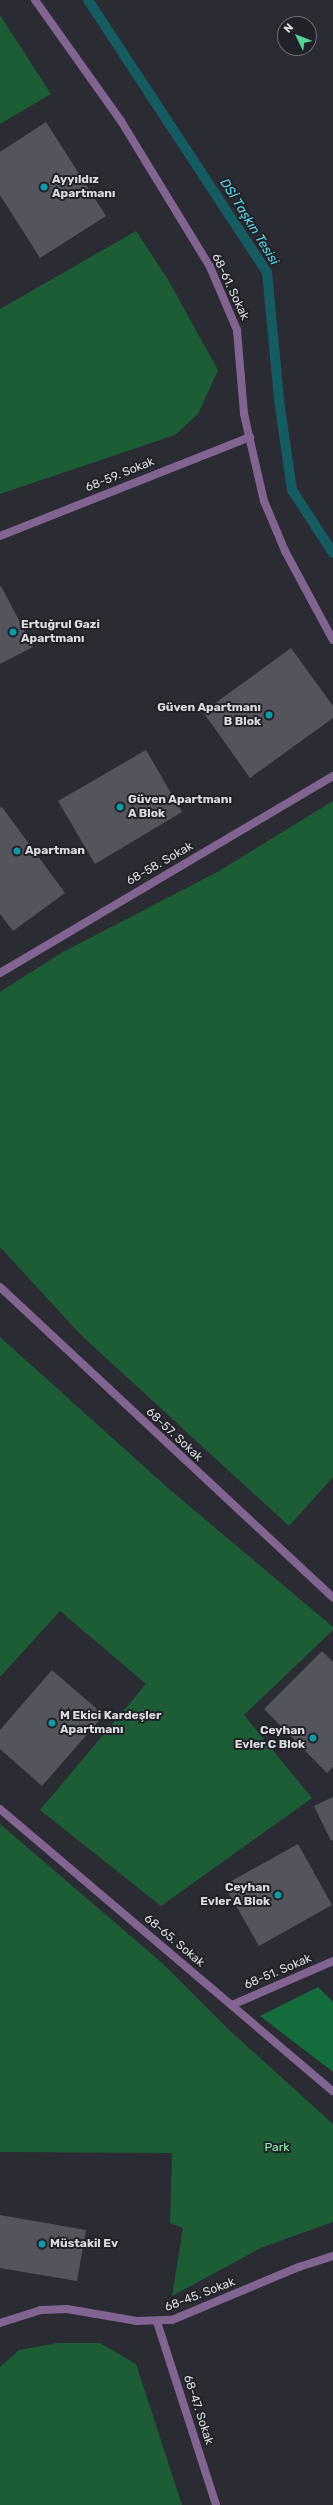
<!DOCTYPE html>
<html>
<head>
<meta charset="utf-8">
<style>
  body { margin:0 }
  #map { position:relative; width:333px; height:2505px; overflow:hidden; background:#2b2b33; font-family:Rubik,sans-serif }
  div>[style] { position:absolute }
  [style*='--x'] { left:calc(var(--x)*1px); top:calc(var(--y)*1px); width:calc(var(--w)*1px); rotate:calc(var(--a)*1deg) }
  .green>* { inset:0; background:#1c5d36 }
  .forest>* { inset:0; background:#126c3b }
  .stream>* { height:10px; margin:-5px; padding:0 5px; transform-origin:5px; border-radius:5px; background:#145b62 }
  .building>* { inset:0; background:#54545d }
  .minor>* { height:8px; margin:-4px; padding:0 4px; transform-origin:4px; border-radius:4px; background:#816491 }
  .dots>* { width:11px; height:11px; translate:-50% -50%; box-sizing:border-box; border:2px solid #212129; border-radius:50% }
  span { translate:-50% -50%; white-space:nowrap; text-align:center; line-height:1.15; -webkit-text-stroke:4px #212129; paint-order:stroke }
  .poi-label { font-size:12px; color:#dbdbe0; font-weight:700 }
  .left { translate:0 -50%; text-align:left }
  .right { translate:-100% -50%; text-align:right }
  .street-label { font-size:12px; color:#dbdbe0 }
  .park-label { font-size:12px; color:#8bf7b0 }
  .water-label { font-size:13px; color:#5adae9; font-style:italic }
  .north { position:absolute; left:277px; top:16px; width:40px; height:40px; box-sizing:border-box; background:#212129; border:1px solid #6b6b72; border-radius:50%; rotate:313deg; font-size:11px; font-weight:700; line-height:16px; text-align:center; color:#dbdbe0 }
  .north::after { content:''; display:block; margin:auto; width:14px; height:18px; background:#54d395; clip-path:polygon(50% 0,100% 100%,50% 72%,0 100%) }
</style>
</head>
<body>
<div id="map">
  <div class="green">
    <i style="clip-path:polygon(0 15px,51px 94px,0 124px)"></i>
    <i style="clip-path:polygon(136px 231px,167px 278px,218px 370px,198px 414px,175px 435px,0 494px,0 309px)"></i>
    <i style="clip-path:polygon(333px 801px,333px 1477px,289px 1526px,81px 1335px,0 1247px,0 992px,61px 953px,219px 871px)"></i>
    <i style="clip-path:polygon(0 1337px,169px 1489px,333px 1627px,333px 1630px,244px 1715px,312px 1798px,161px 1906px,40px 1810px,146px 1684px,60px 1611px,0 1677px)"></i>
    <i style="clip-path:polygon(0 1824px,161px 1962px,228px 2029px,333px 2124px,333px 2222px,263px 2247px,172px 2296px,183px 2228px,170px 2223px,172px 2153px,0 2152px)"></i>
    <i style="clip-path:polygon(58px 2343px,100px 2343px,136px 2364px,182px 2505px,0 2505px,0 2367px,19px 2350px)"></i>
  </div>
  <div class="forest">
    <i style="clip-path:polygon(318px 1987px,333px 2002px,333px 2072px,260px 2016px)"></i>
  </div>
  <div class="stream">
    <i style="--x:88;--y:0;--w:326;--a:56.7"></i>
    <i style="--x:267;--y:272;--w:129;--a:84.6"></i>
    <i style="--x:279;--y:400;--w:91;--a:81.8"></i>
    <i style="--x:292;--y:490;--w:75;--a:56.9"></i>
  </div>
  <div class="building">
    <i style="clip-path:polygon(46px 122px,106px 216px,40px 258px,0 195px,0 152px)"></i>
    <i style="clip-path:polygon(1px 586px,33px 647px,0 664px,0 587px)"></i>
    <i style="clip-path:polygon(291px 648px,333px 706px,333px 718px,250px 778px,203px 712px)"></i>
    <i style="clip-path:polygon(146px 750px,182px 812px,95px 864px,58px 801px)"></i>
    <i style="clip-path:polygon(2px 807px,65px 893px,13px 931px,0 914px,0 808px)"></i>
    <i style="clip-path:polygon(322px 1651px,333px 1662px,333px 1767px,327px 1773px,264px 1709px)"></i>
    <i style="clip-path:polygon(52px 1670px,104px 1715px,42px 1786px,0 1749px,0 1730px)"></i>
    <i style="clip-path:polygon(333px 1797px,333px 1840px,331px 1841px,314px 1806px)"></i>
    <i style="clip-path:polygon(298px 1844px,332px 1905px,259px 1946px,224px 1885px)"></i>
    <i style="clip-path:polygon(0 2215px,86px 2230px,77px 2281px,0 2268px)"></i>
  </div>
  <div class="minor">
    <i style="--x:35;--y:0;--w:148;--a:54.6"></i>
    <i style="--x:121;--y:121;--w:171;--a:58.6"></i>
    <i style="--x:210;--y:267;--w:69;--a:66.8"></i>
    <i style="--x:237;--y:330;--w:84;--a:85.2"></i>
    <i style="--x:244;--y:414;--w:89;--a:77.1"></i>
    <i style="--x:264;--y:501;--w:54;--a:67.2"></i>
    <i style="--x:285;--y:551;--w:101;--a:61.7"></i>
    <i style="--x:0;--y:536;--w:269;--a:-21.6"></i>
    <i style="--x:0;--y:973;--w:387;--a:-30.6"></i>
    <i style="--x:0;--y:1287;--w:455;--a:43"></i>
    <i style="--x:0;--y:1809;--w:436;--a:40.3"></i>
    <i style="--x:232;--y:2005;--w:110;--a:-23.5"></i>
    <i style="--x:157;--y:2322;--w:192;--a:72.1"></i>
    <i style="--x:0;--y:2323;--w:43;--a:-17.6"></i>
    <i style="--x:41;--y:2310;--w:26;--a:-2"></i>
    <i style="--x:67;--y:2309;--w:71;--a:9.7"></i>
    <i style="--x:137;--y:2321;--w:35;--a:-2"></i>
    <i style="--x:172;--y:2320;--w:138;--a:-22.7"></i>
    <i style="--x:299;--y:2267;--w:36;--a:-18"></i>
  </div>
  <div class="dots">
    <i style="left:44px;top:187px;background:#0f9aa8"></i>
    <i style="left:13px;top:632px;background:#0f9aa8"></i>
    <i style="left:269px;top:715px;background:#0f9aa8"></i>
    <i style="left:120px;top:807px;background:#0f9aa8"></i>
    <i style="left:17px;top:851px;background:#0f9aa8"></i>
    <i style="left:52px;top:1723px;background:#0f9aa8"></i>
    <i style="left:313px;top:1738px;background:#0f9aa8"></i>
    <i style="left:278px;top:1895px;background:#0f9aa8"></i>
    <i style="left:42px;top:2244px;background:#0f9aa8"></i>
  </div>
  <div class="poi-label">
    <span class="left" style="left:52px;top:187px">Ayyıldız<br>Apartmanı</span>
    <span class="left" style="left:21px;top:632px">Ertuğrul Gazi<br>Apartmanı</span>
    <span class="right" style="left:261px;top:715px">Güven Apartmanı<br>B Blok</span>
    <span class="left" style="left:128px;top:807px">Güven Apartmanı<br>A Blok</span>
    <span class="left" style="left:25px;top:851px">Apartman</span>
    <span class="left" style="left:60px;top:1723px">M Ekici Kardeşler<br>Apartmanı</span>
    <span class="right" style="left:305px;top:1738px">Ceyhan<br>Evler C Blok</span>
    <span class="right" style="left:270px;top:1895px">Ceyhan<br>Evler A Blok</span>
    <span class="left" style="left:50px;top:2244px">Müstakil Ev</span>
  </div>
  <div class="street-label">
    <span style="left:230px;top:287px;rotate:65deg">68-61. Sokak</span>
    <span style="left:120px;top:475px;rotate:-22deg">68-59. Sokak</span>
    <span style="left:160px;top:864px;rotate:-30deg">68-58. Sokak</span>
    <span style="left:174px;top:1435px;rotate:43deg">68-57. Sokak</span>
    <span style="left:174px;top:1941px;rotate:40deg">68-65. Sokak</span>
    <span style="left:278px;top:1972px;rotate:-23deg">68-51. Sokak</span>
    <span style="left:200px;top:2295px;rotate:-21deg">68-45. Sokak</span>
    <span style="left:198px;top:2410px;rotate:72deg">68-47. Sokak</span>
  </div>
  <div class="park-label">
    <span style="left:277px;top:2148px">Park</span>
  </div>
  <div class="water-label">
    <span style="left:249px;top:222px;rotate:58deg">DSİ Taşkın Tesisi</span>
  </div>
  <div class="north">N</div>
</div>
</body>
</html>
